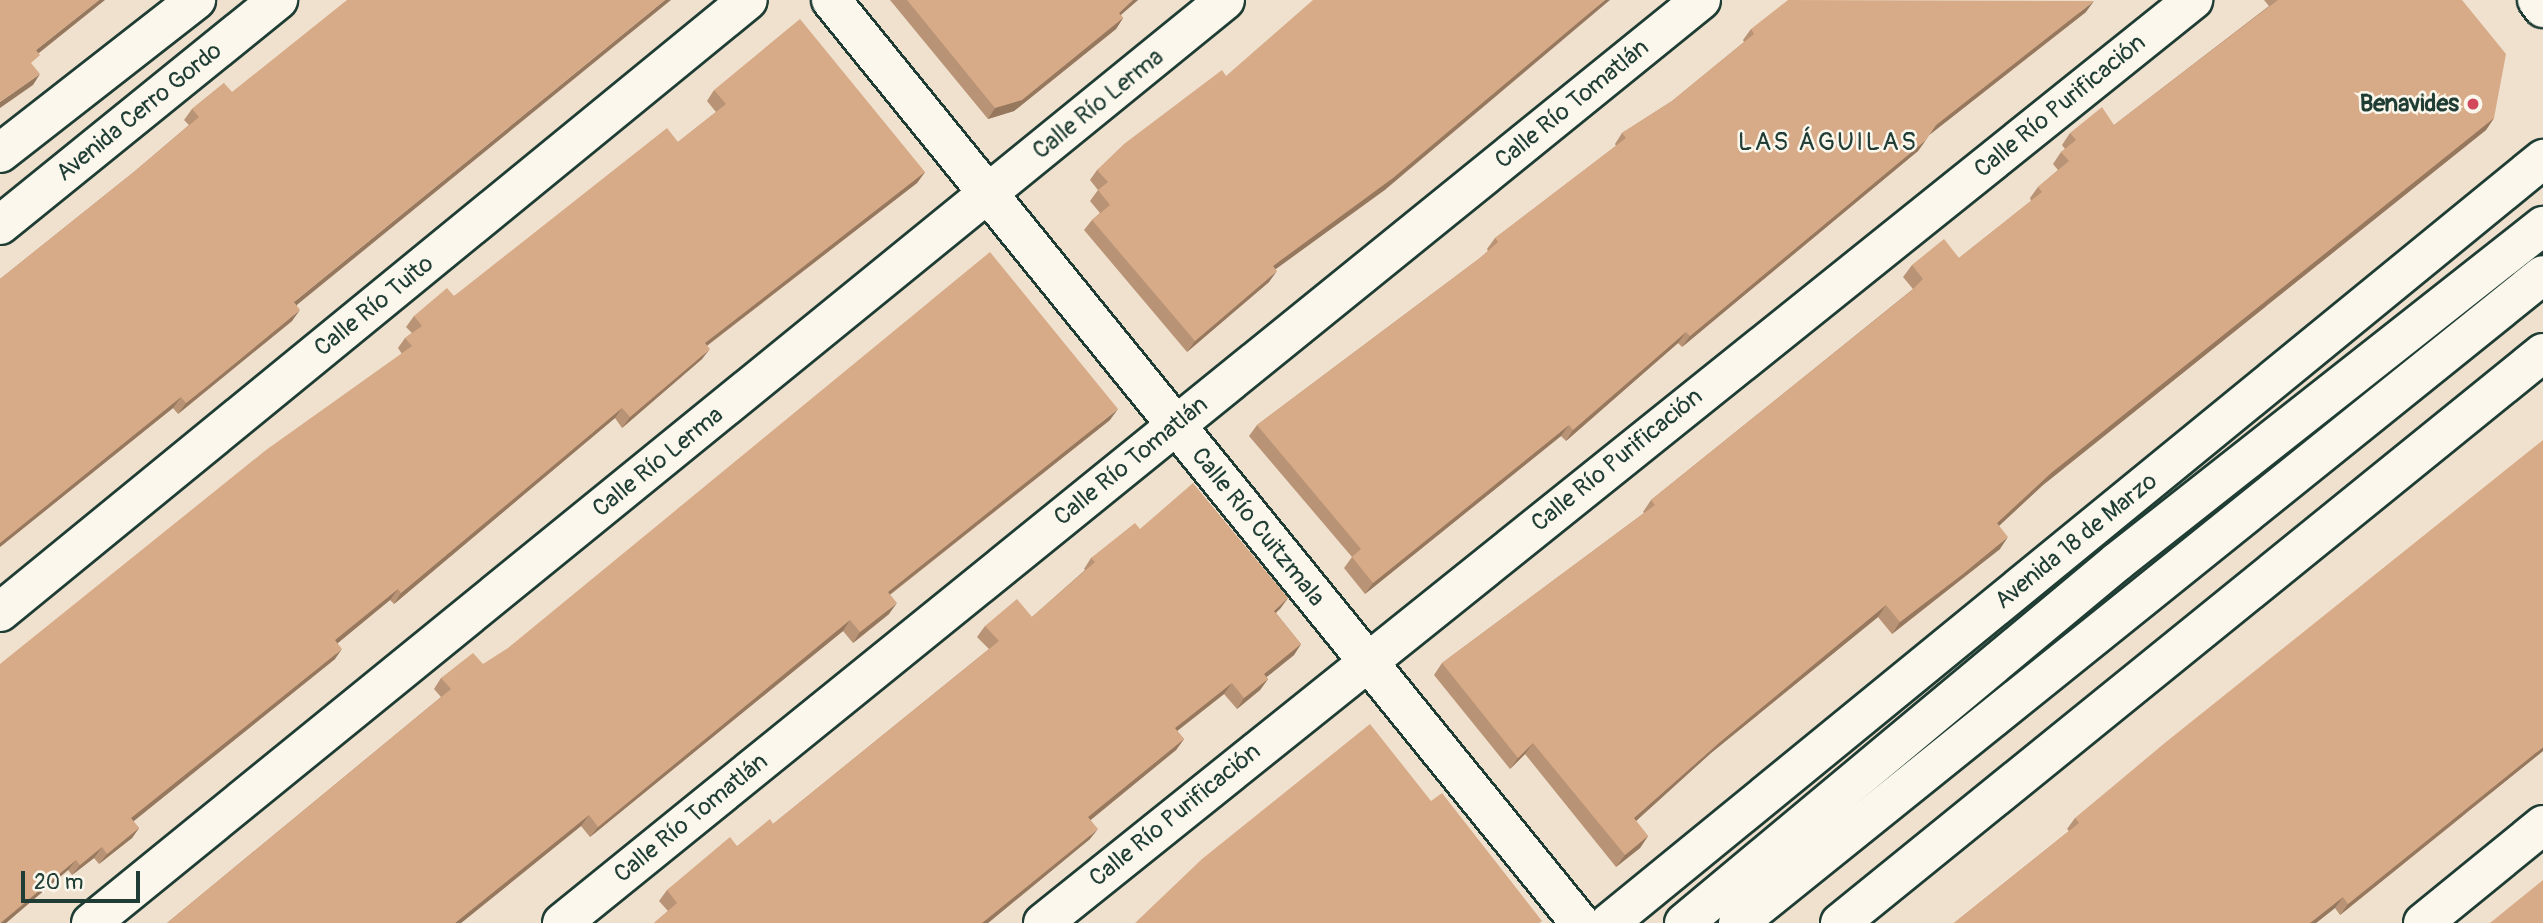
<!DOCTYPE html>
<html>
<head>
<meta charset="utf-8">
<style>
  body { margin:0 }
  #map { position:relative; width:2543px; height:923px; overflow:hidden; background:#f0e0ce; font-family:Pangolin,sans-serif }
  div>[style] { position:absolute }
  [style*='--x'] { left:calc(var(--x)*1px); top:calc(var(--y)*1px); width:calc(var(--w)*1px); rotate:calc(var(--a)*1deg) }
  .roads { filter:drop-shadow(2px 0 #1f3d34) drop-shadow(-2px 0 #1f3d34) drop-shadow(0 2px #1f3d34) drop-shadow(0 -2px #1f3d34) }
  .minor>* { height:38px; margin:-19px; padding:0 19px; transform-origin:19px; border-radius:19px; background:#fbf7ec }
  .major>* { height:38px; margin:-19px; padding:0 19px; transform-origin:19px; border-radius:19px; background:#fbf7ec }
  .wall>* { inset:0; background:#b99375 }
  .shaded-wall>* { inset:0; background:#96785f }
  .building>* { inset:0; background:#d7ab88 }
  .dots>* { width:19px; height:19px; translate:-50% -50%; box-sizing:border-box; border:4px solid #fbf7ec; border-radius:50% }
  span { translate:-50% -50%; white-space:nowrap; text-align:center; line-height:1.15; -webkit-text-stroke:5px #fbf7ec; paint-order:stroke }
  .street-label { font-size:24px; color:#1f3d34 }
  .poi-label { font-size:24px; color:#1f3d34; font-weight:700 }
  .right { translate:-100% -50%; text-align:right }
  .neighbourhood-label { font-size:26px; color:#1f3d34; letter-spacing:2px }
  .scale { position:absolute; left:21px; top:871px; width:119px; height:32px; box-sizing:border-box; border:4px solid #1f3d34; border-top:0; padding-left:9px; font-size:21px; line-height:24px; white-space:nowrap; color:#1f3d34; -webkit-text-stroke:5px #fbf7ec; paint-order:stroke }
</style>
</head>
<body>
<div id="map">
  <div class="roads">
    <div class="minor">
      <i style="--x:831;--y:0;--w:1189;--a:50.94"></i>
      <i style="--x:2537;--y:0;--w:10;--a:53"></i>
      <i style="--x:0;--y:153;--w:249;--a:-38"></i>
      <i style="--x:0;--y:225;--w:358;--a:-39"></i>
      <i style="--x:0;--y:612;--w:966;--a:-39.29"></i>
      <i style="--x:91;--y:923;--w:1462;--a:-39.14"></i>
      <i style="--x:562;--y:923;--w:1466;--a:-39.02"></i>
      <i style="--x:1043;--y:923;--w:1475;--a:-38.75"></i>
      <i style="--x:1609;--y:923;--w:1207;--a:-39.28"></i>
      <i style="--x:1840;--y:923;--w:905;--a:-39.04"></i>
      <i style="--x:2423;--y:923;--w:155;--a:-39.2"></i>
    </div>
    <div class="major">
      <i style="--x:1684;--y:923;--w:564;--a:-39.82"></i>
      <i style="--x:2117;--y:562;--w:543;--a:-38.26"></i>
      <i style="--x:1738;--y:923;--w:1033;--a:-38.83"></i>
    </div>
  </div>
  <div class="wall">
    <i style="clip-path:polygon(890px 0,1138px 0,1121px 15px,1123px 18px,1116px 29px,1014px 111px,988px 119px)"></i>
    <i style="clip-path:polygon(2264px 0,2462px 0,2494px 118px,2486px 130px,2043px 485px,1999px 526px,2000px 549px,1954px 585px,1892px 634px,1878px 617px,1711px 753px,1636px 821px,1648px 836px,1640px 848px,1616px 867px,1525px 754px,1510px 769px,1434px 675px,1442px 663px,1644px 513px,1643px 512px,1651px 500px,1913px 289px,1903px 277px,1912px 265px,1959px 258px,2031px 201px,2030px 198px,2038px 187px,2058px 170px,2053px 164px,2061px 152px,2065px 149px,2062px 145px,2070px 133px,2114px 125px,2269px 6px)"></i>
    <i style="clip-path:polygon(2086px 12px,1929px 135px,1918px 151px,1682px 347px,1678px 343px,1566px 441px,1561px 436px,1365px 594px,1344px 568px,1352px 557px,1249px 436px,1257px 425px,1480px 258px,1488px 251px,1487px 249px,1495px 238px,1616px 146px,1615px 144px,1622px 133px,1672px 101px,1744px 42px,1743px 40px,1751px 29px)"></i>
    <i style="clip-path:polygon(1226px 76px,1386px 189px,1275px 269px,1269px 282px,1187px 352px,1084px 230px,1092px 220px,1100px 213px,1090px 201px,1098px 190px,1090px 180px,1097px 170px)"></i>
    <i style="clip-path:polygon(224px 83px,297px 305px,292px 321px,178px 414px,173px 408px,0 547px,0 279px,135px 171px,189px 125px,184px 120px,192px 109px)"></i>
    <i style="clip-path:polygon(714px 90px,925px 172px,917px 183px,707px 346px,702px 359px,622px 428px,615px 418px,394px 604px,390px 600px,338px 643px,335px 659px,133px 821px,139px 828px,132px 838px,99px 864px,94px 858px,72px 875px,68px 870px,6px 923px,0 923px,402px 354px,398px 348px,405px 338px,412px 333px,406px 327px,414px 316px,454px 296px,678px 142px,716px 112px,707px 101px)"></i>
    <i style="clip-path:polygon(1110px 420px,890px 595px,889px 614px,853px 643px,843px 631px,590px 837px,581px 826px,461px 923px,167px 923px,441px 697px,434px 689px,441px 678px,483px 664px)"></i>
    <i style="clip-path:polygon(1140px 529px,1288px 598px,1276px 613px,1301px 644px,1294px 655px,1266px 677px,1268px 679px,1260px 690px,1237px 709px,1224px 694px,1177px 731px,1184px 739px,1176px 750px,1090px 820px,1090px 839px,988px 923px,654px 923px,668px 911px,659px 901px,667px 890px,773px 824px,989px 649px,977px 637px,985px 626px,1032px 617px,1085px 570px,1084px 569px,1091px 558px)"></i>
    <i style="clip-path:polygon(2543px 751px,2340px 915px,2335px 908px,2316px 923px,1954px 923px,2069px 831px,2067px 829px,2075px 818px)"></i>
  </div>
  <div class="shaded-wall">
    <i style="clip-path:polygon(99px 0,105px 0,29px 61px,36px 50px)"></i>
    <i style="clip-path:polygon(665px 0,671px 0,287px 313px,294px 302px)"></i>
    <i style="clip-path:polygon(1133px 0,1138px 0,1111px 23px,1119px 13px)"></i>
    <i style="clip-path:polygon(1605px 0,1610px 0,1386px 189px,1265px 277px,1273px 266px)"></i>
    <i style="clip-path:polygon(2094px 1px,2086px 12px,1928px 136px,1936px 125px)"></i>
    <i style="clip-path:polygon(1123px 18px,1116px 29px,1014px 111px,988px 119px,995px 108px)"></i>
    <i style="clip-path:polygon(40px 74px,33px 85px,0 108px,0 102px)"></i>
    <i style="clip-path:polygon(2494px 118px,2486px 130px,2043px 485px,1989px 535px,1997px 523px,2051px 473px)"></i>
    <i style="clip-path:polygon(1926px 140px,1918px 151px,1682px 347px,1690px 336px)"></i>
    <i style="clip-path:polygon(925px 172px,917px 183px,697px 353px,705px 343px)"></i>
    <i style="clip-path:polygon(1277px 271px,1269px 282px,1187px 352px,1195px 341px)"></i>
    <i style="clip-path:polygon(300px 310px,292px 321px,178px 414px,186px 403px)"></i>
    <i style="clip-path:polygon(1686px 332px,1678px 343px,1566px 441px,1573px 430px)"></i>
    <i style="clip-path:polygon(710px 349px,702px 359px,622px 428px,630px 417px)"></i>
    <i style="clip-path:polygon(181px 397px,173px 408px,0 547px,0 543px)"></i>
    <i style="clip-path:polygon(622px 408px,615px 418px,394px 604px,401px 593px)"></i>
    <i style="clip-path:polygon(1118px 409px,1110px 420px,880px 602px,888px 592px)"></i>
    <i style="clip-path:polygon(1569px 425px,1561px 436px,1365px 594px,1373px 583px)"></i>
    <i style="clip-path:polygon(2008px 537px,2000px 549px,1892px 634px,1900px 622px)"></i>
    <i style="clip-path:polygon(398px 589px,390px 600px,328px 651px,335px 640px)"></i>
    <i style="clip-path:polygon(1288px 598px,1280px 609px,1266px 621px,1274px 611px)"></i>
    <i style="clip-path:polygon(897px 603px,889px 614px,853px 643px,860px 632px)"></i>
    <i style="clip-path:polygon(1886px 605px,1878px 617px,1711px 753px,1626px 830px,1634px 818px,1720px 742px)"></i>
    <i style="clip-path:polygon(850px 620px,843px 631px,590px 837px,598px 827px)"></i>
    <i style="clip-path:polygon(1301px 644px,1294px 655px,1257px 685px,1264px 674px)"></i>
    <i style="clip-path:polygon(342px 649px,335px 659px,124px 829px,131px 818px)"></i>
    <i style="clip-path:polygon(1268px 679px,1260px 690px,1237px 709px,1244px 698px)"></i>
    <i style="clip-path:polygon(1232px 683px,1224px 694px,1167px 739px,1175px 728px)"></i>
    <i style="clip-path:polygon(1184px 739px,1176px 750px,1081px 828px,1088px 817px)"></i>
    <i style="clip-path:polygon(1533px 743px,1525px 754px,1510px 769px,1518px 758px)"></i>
    <i style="clip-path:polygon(2543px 747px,2543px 751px,2340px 915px,2348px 904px)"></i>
    <i style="clip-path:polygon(589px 815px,581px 826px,461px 923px,455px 923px)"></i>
    <i style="clip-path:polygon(139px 828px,132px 838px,99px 864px,107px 854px)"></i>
    <i style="clip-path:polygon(1098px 829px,1090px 839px,988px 923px,982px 923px)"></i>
    <i style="clip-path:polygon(1648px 836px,1640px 848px,1616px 867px,1625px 855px)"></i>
    <i style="clip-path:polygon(102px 847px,94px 858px,72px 875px,80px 865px)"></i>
    <i style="clip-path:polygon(76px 860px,68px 870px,6px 923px,1px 923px)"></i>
    <i style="clip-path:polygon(2343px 897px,2335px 908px,2316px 923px,2310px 923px)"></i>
  </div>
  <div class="building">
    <i style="clip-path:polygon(0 0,99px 0,36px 50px,40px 55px,31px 63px,40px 74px,0 102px)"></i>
    <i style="clip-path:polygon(347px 0,665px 0,294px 302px,300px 310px,205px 388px,186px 403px,181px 397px,0 543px,0 279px,135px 171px,199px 117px,192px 109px,224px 83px,232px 92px)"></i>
    <i style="clip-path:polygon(907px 0,1133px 0,1119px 13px,1123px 18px,1022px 100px,995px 108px)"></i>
    <i style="clip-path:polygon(1313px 0,1605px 0,1393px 178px,1273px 266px,1277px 271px,1195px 341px,1092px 220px,1110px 205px,1098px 190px,1108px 182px,1097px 170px,1124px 144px,1222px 70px,1226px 76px)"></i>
    <i style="clip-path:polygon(1788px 0,2094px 1px,1936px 125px,1926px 140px,1690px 336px,1686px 332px,1573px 430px,1569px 425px,1373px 583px,1352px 557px,1361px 549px,1257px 425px,1480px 258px,1498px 242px,1495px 238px,1626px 138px,1622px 133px,1672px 101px,1754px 34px,1751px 29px)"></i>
    <i style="clip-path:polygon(2278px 0,2462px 0,2506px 54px,2494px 118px,2051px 473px,1997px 523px,2008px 537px,1963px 574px,1900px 622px,1886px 605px,1720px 742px,1634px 818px,1648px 836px,1625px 855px,1533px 743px,1518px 758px,1442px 663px,1655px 505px,1651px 500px,1910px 292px,1923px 279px,1912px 265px,1944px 239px,1959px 258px,2042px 192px,2038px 187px,2069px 161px,2061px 152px,2076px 140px,2070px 133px,2102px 107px,2114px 125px)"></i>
    <i style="clip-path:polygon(800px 19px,925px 172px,705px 343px,710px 349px,630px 417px,622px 408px,401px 593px,398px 589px,335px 640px,342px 649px,131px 818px,139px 828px,107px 854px,102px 847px,80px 865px,76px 860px,0 923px,0 664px,266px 450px,412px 346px,405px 338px,422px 326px,414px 316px,447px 288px,454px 296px,667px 128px,678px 142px,726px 104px,714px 90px)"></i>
    <i style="clip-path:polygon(990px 252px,1118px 409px,888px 592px,897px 603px,860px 632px,850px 620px,598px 827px,589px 815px,455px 923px,167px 923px,451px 689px,441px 678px,473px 653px,483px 664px,508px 648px)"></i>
    <i style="clip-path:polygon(2543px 440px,2543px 747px,2348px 904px,2343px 897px,2310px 923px,1954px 923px,2079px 823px,2075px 818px,2166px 742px)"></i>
    <i style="clip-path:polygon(1193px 483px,1288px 598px,1274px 611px,1301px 644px,1264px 674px,1268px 679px,1244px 698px,1232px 683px,1175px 728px,1184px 739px,1088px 817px,1098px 829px,982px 923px,654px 923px,677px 903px,667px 890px,730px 837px,737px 846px,770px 819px,773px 824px,999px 641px,985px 626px,1017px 599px,1032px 617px,1095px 562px,1091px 558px,1135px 523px,1140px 529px)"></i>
    <i style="clip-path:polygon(1370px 724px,1431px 801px,1442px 793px,1542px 921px,1539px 923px,1135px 923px,1202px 859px)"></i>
    <i style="clip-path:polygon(2543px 880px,2543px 923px,2490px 923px)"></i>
  </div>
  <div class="dots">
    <i style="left:2473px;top:104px;background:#d1495b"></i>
  </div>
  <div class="street-label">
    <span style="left:1098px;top:104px;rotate:-39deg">Calle Río Lerma</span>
    <span style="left:1572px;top:104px;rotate:-39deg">Calle Río Tomatlán</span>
    <span style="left:2060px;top:106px;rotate:-39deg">Calle Río Purificación</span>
    <span style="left:139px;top:112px;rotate:-39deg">Avenida Cerro Gordo</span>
    <span style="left:374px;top:306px;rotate:-39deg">Calle Río Tuito</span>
    <span style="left:1617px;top:460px;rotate:-39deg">Calle Río Purificación</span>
    <span style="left:1131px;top:461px;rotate:-39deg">Calle Río Tomatlán</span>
    <span style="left:658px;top:462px;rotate:-39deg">Calle Río Lerma</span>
    <span style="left:1258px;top:527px;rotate:51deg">Calle Río Cuitzmala</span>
    <span style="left:2076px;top:541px;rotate:-39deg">Avenida 18 de Marzo</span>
    <span style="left:1175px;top:815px;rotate:-39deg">Calle Río Purificación</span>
    <span style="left:691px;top:818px;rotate:-39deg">Calle Río Tomatlán</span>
  </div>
  <div class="poi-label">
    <span class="right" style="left:2459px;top:104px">Benavides</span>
  </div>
  <div class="neighbourhood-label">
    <span style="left:1828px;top:143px">LAS ÁGUILAS</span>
  </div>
  <div class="scale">20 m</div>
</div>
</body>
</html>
